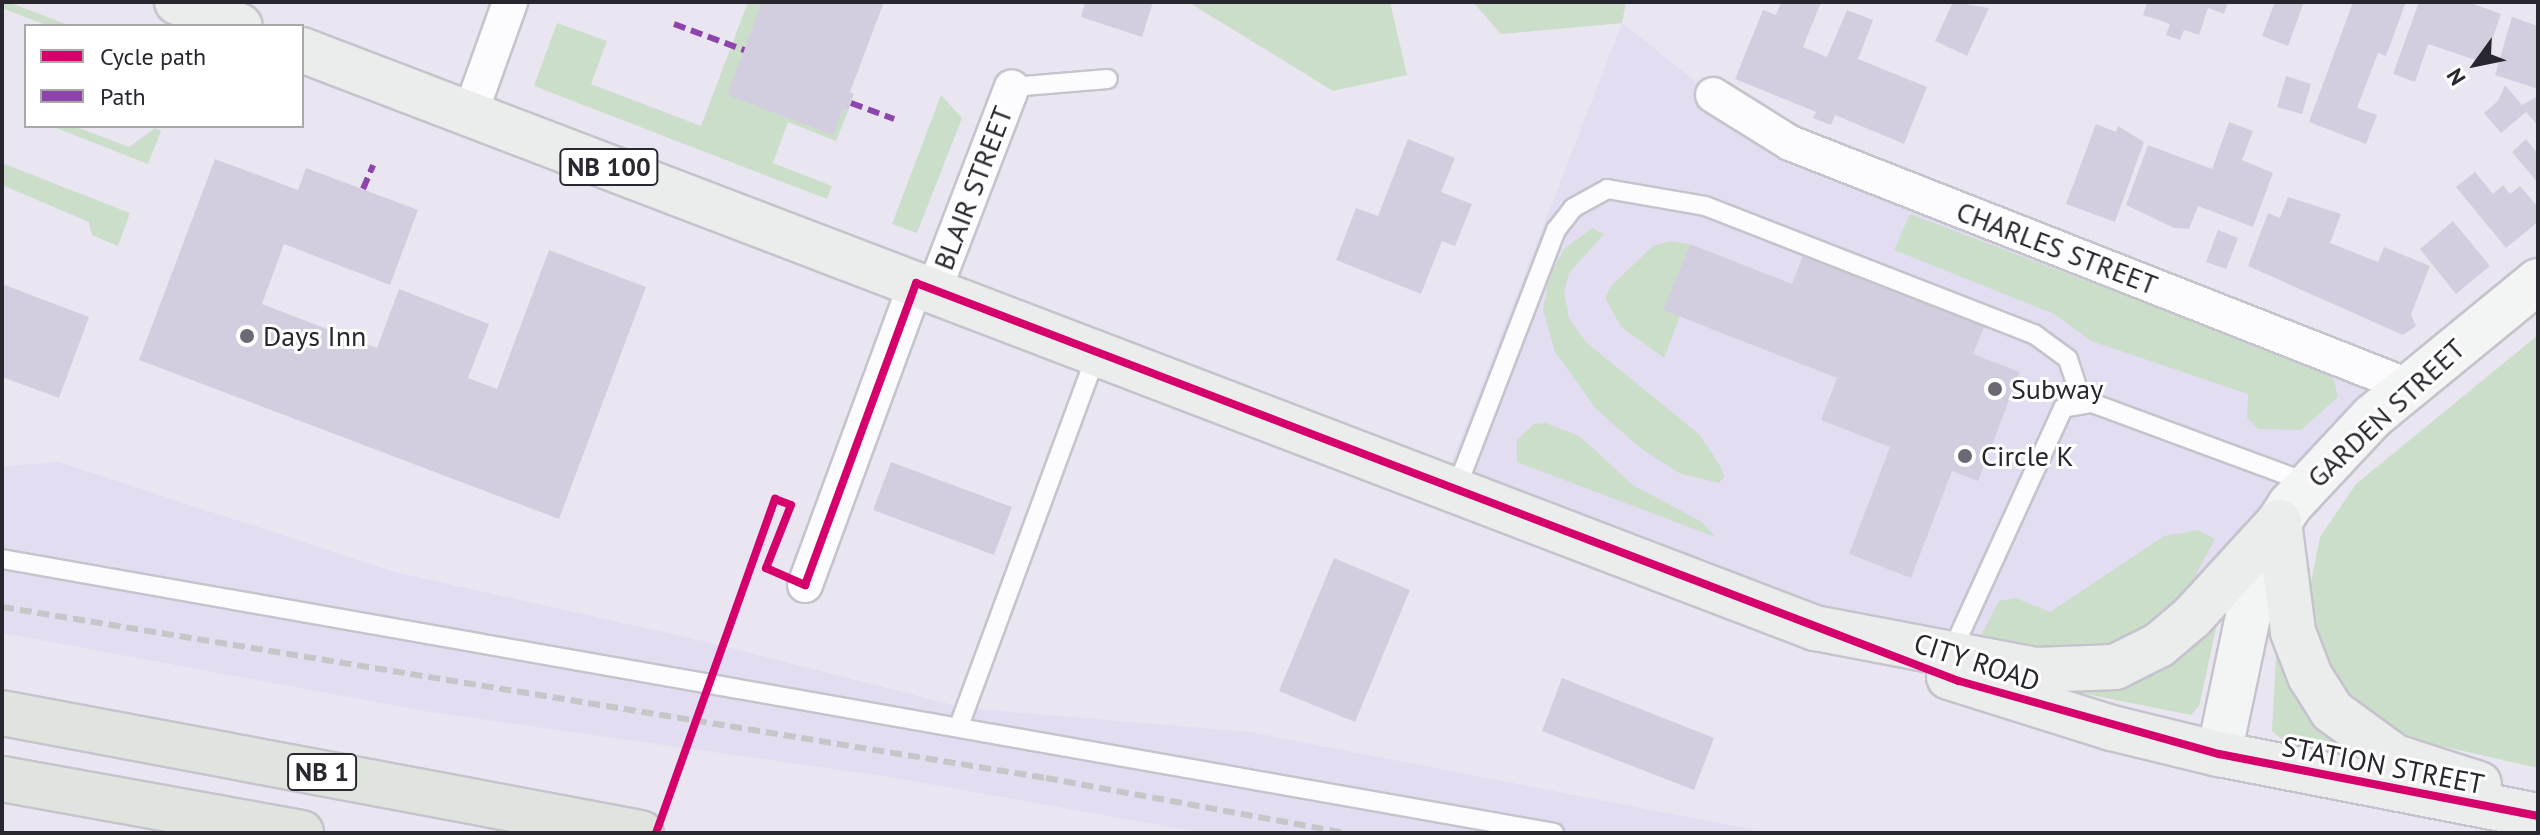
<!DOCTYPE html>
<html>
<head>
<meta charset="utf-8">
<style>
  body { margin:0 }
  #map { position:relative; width:2540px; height:835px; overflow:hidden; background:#e9e6f1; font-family:"PT Sans",sans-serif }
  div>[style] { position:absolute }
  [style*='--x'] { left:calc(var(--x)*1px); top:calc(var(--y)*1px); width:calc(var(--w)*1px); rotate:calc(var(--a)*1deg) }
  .built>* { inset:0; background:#e3ddf2 }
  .green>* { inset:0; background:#cbdeca }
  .building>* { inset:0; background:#d3cedf }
  .roads { filter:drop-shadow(2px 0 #c5c3cc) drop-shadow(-2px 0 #c5c3cc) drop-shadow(0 2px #c5c3cc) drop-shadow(0 -2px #c5c3cc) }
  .service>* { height:18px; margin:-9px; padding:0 9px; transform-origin:9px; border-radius:9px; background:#fcfbfd }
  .minor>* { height:34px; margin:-17px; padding:0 17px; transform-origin:17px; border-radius:17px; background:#fcfbfd }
  .secondary>* { height:44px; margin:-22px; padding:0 22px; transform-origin:22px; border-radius:22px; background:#f3f4f4 }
  .primary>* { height:44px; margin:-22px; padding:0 22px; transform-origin:22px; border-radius:22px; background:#eaedeb }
  .motorway>* { height:44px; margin:-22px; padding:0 22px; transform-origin:22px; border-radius:22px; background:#dfe4de }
  .rail>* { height:6px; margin-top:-3px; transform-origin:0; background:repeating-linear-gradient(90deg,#c6c5c8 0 12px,transparent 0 18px) }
  .quiet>* { height:6px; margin-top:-3px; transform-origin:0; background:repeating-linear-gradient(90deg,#8e44ad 0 12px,transparent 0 18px) }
  .cycleway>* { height:8px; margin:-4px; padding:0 4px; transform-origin:4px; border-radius:4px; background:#d6006c }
  .dots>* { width:22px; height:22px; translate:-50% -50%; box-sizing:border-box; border:4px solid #fff; border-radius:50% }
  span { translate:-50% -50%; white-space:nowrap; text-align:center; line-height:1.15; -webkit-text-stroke:6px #fff; paint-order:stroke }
  .shield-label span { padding:2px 6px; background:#fff; border:2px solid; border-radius:6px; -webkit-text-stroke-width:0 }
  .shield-label { font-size:26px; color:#28262e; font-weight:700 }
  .street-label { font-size:28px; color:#28262e }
  .poi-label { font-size:28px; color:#28262e }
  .left { translate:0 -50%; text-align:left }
  .frame { position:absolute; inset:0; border:4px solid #28262e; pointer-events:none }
  .legend { position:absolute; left:24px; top:24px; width:280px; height:104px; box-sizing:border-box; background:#fff; border:2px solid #a9a8ab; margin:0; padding:10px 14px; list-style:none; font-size:24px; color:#28262e }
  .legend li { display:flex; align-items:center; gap:16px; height:40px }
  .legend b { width:40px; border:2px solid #a9a8ab }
  .north { position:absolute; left:2436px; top:24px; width:80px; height:80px; -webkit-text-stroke:6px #fff; paint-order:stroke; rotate:237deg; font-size:22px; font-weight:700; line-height:32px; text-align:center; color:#28262e }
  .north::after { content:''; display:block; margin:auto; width:28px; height:36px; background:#28262e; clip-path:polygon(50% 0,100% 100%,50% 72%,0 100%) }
</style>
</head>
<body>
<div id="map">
  <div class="built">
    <i style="clip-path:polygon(1622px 23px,1713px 95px,2408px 386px,2139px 656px,1815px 628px,1443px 484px)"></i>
    <i style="clip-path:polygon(59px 462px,395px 572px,703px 641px,965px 708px,1250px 732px,1770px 833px,1203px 833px,890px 777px,424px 711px,2px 633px,2px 466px)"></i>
  </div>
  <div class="green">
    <i style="clip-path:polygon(2px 2px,8px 2px,71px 26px,48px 26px,2px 8px)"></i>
    <i style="clip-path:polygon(748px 2px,762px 2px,833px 134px,843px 109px,848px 111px,836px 141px,788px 122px,773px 163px,832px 186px,827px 199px,534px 86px,557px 23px,607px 41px,591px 84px,701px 126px)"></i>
    <i style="clip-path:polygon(1188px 2px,1390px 2px,1407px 75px,1333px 91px)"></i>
    <i style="clip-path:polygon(1473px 2px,1626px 2px,1622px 23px,1501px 34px)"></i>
    <i style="clip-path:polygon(941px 95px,962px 118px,917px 233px,892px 224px)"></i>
    <i style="clip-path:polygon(51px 126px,74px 126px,129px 147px,155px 128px,161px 131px,148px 164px)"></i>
    <i style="clip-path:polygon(2px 163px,130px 213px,118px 246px,92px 235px,89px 222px,2px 185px)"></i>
    <i style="clip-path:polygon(1910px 214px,2325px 371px,2334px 380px,2338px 397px,2301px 430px,2258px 429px,2247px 418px,2248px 394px,2091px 341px,2054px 314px,1894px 250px)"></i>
    <i style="clip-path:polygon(1592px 228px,1604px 234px,1569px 273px,1564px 293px,1569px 319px,1587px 343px,1700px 435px,1721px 467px,1724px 477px,1719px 483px,1681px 474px,1643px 450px,1596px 409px,1555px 352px,1543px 310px,1549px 277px,1564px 249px)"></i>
    <i style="clip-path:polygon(1669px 241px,1690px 244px,1664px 310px,1680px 316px,1664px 358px,1621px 327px,1605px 298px,1611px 286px,1653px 246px)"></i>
    <i style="clip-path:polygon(2538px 335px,2538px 768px,2397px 736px,2347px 699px,2317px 648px,2309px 592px,2320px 537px,2356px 484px)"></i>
    <i style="clip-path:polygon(1546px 423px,1579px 436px,1633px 485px,1702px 522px,1715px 537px,1517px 462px,1517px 440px,1534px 424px)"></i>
    <i style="clip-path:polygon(2198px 530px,2215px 539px,2187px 591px,2156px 621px,2131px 635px,2094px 647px,2042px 649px,1980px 637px,1999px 601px,2016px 598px,2050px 612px,2164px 536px)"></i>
    <i style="clip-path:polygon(2211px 622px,2217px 624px,2199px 706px,2191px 715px,2076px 692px,2098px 688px)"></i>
    <i style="clip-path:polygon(2283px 654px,2344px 745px,2341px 752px,2283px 740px,2272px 731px,2276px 655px)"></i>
  </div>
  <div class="building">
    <i style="clip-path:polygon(762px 2px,884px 2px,850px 92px,854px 94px,848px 111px,843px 109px,833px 135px,727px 95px)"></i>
    <i style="clip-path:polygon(1085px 2px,1153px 2px,1142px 37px,1081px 17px)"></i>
    <i style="clip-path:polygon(1781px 2px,1821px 2px,1803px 47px,1827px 57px,1847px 10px,1873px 20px,1858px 59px,1927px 87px,1904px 144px,1835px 115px,1831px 125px,1813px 118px,1816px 112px,1735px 79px,1763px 10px,1776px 15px)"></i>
    <i style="clip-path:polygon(1953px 2px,1989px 8px,1967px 56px,1935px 41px)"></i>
    <i style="clip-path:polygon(2147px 2px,2228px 2px,2224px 14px,2208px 8px,2199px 35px,2184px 30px,2180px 40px,2166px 35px,2170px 24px,2143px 15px)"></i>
    <i style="clip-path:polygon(2275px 2px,2304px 2px,2288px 46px,2262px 36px)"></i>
    <i style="clip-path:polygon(2353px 2px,2406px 2px,2386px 56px,2378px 53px,2357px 108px,2377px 115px,2366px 144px,2309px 122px)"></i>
    <i style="clip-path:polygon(2419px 2px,2468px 2px,2501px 14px,2484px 63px,2428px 44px,2415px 82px,2393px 74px)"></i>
    <i style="clip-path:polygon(2512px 17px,2538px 26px,2538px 89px,2495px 75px)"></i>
    <i style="clip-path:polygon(2286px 76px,2311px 84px,2302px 114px,2277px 107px)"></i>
    <i style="clip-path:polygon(2505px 85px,2522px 105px,2538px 96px,2538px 126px,2526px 112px,2501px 133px,2484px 113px,2498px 101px)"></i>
    <i style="clip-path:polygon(2229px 122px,2253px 131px,2242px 160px,2273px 173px,2253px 227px,2198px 206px,2189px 229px,2174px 228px,2126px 205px,2148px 145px,2212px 169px)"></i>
    <i style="clip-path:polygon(2096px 124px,2116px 132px,2118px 126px,2144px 142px,2115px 222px,2066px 204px)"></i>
    <i style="clip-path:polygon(1408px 139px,1455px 158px,1441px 192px,1472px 204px,1455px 246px,1442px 241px,1421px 294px,1336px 260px,1356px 208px,1378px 216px)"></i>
    <i style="clip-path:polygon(2526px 139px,2538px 154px,2538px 183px,2512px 152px)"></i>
    <i style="clip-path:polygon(215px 159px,298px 190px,306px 168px,418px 210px,390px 285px,284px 244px,262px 304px,377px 348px,399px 289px,489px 324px,468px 378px,497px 389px,549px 250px,646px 287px,559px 519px,139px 360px)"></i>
    <i style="clip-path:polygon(2475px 172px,2493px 194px,2503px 185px,2510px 194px,2520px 186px,2538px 207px,2538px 222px,2506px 248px,2456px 187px)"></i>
    <i style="clip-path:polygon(2288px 197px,2341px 214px,2330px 243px,2378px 262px,2384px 247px,2430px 266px,2411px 314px,2416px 326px,2403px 335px,2248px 266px,2268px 213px,2280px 218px)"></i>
    <i style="clip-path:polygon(2453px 221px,2490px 266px,2456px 294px,2420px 249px)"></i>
    <i style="clip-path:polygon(2218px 230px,2238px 238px,2226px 269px,2206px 262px)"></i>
    <i style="clip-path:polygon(1690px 244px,1792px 284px,1804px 253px,1985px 325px,1973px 354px,2020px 372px,1978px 481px,1952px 471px,1911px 578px,1849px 554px,1890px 447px,1821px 420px,1837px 378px,1663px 310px)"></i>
    <i style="clip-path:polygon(2px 284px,89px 317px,59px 398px,2px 377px)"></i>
    <i style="clip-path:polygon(891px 462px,1012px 507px,994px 555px,873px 510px)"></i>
    <i style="clip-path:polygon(1334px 558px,1410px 590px,1355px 722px,1279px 691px)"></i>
    <i style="clip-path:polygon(1562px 678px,1714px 738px,1694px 790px,1542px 731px)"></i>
  </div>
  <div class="roads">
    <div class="service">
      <i style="--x:1012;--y:87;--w:96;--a:-4.8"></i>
      <i style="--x:1456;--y:489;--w:278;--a:-68.9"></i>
      <i style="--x:1556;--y:230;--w:28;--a:-52"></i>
      <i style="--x:1573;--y:208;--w:39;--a:-29"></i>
      <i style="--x:1607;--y:189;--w:99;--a:9.8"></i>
      <i style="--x:1705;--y:206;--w:353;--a:21.3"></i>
      <i style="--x:2034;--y:334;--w:42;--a:36.3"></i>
      <i style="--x:2068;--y:359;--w:45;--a:72"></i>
      <i style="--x:2;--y:559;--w:1576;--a:10.01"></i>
      <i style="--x:1951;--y:653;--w:269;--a:-65.4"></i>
      <i style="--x:2063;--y:408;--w:29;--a:-10"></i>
      <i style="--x:2092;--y:403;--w:230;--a:20.3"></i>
      <i style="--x:959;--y:726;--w:399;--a:-69.7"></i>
    </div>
    <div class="minor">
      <i style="--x:1713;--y:95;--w:91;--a:31.9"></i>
      <i style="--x:1790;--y:143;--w:664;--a:21.46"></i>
      <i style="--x:470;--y:114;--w:119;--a:-70.3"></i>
      <i style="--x:934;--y:290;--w:217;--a:-69"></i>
      <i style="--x:805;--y:585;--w:322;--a:-69.8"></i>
    </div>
    <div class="secondary">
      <i style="--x:2219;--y:754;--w:141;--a:-78.1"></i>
      <i style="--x:2248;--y:616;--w:99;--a:-71.7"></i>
      <i style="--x:2279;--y:522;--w:20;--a:-57"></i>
      <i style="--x:2290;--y:505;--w:120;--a:-47"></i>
      <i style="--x:2372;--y:417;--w:215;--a:-39.3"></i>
    </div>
    <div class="primary">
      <i style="--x:177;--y:2;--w:67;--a:20.9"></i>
      <i style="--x:302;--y:50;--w:1620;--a:20.91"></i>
      <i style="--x:1815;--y:628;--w:225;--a:10.8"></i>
      <i style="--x:2036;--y:670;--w:79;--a:-2.2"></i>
      <i style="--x:2115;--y:667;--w:49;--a:-26.6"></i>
      <i style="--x:2159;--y:645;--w:43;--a:-40.3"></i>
      <i style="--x:2192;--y:617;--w:129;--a:-47.5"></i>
      <i style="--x:2279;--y:522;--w:111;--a:82.7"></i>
      <i style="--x:2293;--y:632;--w:47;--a:68.9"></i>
      <i style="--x:2310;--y:676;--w:41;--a:57.8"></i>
      <i style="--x:2332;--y:711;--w:78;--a:36.1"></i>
      <i style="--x:2395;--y:757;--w:88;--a:17.8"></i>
      <i style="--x:1949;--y:677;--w:171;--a:17.4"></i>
      <i style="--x:2112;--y:728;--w:110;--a:13.7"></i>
      <i style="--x:2219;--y:754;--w:325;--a:11"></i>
    </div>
    <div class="motorway">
      <i style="--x:2;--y:713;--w:650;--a:10.64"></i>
      <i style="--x:2;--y:779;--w:304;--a:10.2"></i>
    </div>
  </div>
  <div class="rail">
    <i style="--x:2;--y:607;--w:1058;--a:9.3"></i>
    <i style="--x:1046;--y:778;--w:304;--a:10.4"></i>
  </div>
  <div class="quiet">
    <i style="--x:674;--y:24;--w:75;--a:20.4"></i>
    <i style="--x:851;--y:103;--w:46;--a:20.4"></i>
    <i style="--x:363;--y:189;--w:26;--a:-67"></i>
  </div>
  <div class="cycleway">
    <i style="--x:656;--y:833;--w:355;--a:-70.4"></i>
    <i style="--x:775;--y:499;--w:17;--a:21"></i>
    <i style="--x:791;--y:505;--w:68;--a:111.6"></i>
    <i style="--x:766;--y:568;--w:43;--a:23.6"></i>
    <i style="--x:805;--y:585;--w:322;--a:-69.8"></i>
    <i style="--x:916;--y:283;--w:1116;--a:20.89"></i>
    <i style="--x:1959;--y:681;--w:270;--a:15.7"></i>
    <i style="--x:2219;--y:754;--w:325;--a:11"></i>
  </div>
  <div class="dots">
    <i style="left:247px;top:336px;background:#6c6972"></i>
    <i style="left:1995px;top:389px;background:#6c6972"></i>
    <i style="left:1965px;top:456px;background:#6c6972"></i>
  </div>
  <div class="shield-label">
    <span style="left:609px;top:167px">NB 100</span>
    <span style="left:322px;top:772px">NB 1</span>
  </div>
  <div class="street-label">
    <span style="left:973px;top:188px;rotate:-69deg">BLAIR STREET</span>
    <span style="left:2057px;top:248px;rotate:21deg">CHARLES STREET</span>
    <span style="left:2386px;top:413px;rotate:-43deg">GARDEN STREET</span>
    <span style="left:1977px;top:662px;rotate:18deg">CITY ROAD</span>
    <span style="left:2383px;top:765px;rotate:11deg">STATION STREET</span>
  </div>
  <div class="poi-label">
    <span class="left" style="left:263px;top:336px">Days Inn</span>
    <span class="left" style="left:2011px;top:389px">Subway</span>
    <span class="left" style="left:1981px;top:456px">Circle K</span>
  </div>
  <div class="frame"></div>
  <ul class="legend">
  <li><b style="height:10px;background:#d6006c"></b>Cycle path</li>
  <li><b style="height:10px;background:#8e44ad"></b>Path</li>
  </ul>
  <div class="north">N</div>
</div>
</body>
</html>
